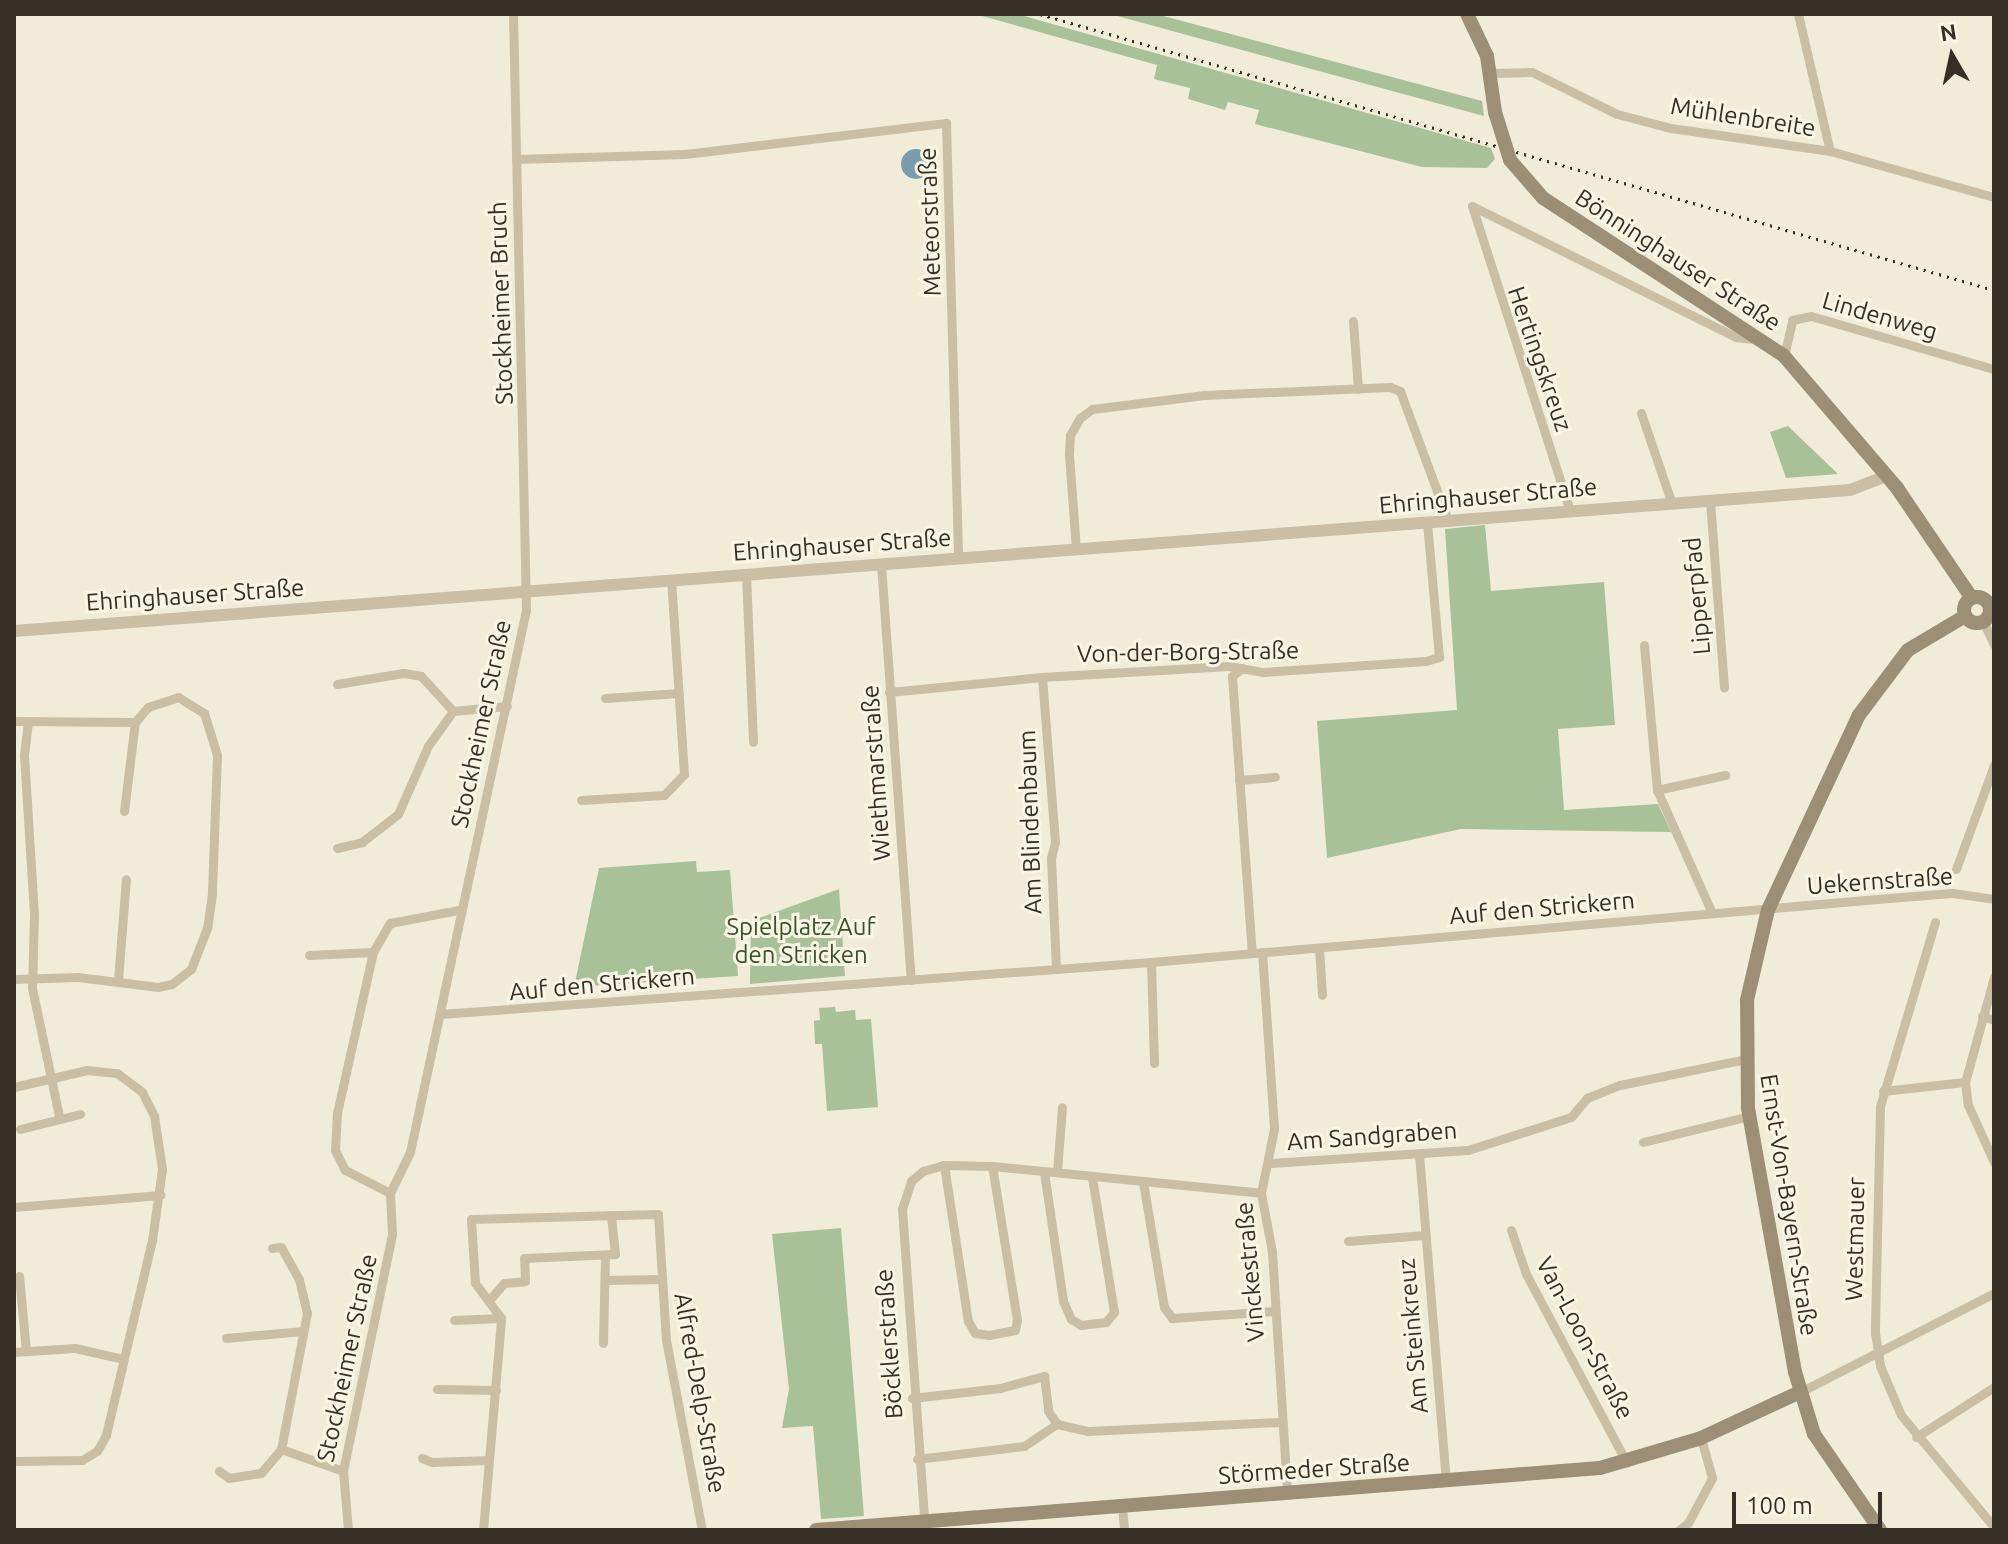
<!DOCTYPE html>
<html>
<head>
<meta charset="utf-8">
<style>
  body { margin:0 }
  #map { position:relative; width:2008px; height:1544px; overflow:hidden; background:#f1ecd8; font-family:Ubuntu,sans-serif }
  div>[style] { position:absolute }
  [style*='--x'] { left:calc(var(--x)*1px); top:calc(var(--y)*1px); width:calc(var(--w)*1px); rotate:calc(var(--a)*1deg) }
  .green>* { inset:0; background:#a8c198 }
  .water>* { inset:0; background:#779daf }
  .round { border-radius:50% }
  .minor>* { height:9px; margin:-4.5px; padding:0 4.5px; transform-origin:4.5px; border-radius:4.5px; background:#cabfa4 }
  .tertiary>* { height:12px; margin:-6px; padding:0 6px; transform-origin:6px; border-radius:6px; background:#cabfa4 }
  .secondary>* { height:14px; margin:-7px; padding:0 7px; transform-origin:7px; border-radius:7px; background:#9d8f75 }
  .secondary>.ring { margin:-7px; padding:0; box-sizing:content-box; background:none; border:14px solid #9d8f75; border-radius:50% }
  .rail>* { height:3px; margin-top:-1.5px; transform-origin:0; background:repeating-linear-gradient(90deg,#352f26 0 2px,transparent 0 8px) }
  .secondary-bridge>* { height:14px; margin:-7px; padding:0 7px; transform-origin:7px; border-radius:7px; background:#9d8f75 }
  span { translate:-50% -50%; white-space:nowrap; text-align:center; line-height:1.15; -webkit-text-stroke:6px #f9f5e4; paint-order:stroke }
  .street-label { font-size:24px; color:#352f26 }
  .park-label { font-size:24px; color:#395329 }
  .frame { position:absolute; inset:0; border:16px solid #352f26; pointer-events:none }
  .north { position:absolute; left:1912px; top:16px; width:80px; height:80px; -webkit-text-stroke:6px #f9f5e4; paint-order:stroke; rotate:351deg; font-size:22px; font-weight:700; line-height:32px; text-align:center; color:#352f26 }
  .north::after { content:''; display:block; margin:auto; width:28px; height:36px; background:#352f26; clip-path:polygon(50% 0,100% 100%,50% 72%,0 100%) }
  .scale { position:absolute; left:1732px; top:1492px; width:150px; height:36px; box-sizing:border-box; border:4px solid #352f26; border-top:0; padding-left:10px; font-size:24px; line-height:28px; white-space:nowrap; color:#352f26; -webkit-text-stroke:6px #f9f5e4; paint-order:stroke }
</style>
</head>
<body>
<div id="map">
  <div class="green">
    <i style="clip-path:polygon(975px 14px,1017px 14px,1491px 148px,1495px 159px,1487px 168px,1422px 167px,1255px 124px,1259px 110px,1228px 102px,1225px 110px,1188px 99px,1190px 88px,1154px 79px,1157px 65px)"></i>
    <i style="clip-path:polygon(1110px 14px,1156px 14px,1482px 101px,1484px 116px)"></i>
    <i style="clip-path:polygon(1788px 426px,1838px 474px,1786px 478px,1770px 432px)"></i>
    <i style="clip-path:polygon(1485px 525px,1491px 591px,1604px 582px,1615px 725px,1558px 729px,1564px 810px,1658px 804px,1671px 832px,1461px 829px,1327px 858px,1317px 721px,1457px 710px,1445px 529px)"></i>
    <i style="clip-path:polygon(696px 861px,697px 872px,730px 870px,738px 976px,574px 987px,599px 868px)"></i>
    <i style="clip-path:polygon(839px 889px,845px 976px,750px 984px,751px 921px)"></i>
    <i style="clip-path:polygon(835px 1007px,836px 1012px,855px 1010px,856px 1020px,871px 1019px,878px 1107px,827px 1111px,822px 1044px,815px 1044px,814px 1021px,820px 1020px,819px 1008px)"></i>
    <i style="clip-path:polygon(841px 1228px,864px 1516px,821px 1519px,813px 1426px,782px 1428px,789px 1389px,772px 1234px)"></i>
  </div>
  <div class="water">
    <i class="round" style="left:901px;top:149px;width:30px;height:30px"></i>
  </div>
  <div class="minor">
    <i style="--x:1798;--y:14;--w:141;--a:76.9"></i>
    <i style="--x:1491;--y:73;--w:41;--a:-1.4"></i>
    <i style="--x:1532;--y:72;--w:95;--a:26.3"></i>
    <i style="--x:1617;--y:114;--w:56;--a:14.5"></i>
    <i style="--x:1671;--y:128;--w:161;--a:8.2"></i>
    <i style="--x:1830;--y:151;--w:170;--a:15.7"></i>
    <i style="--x:516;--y:159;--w:169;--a:-1.7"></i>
    <i style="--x:685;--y:154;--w:263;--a:-6.8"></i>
    <i style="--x:946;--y:123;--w:435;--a:88.4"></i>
    <i style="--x:1353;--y:321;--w:68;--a:85.8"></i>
    <i style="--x:1784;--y:356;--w:37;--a:-77"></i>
    <i style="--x:1792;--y:320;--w:19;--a:-12"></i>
    <i style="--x:1811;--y:316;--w:191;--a:16.2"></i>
    <i style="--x:1641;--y:413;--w:96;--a:71.2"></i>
    <i style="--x:1710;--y:501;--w:187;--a:85.7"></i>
    <i style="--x:1570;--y:511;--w:320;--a:-107.8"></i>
    <i style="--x:1472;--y:206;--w:295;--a:26.4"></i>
    <i style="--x:1736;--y:337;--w:23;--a:7"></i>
    <i style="--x:1076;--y:550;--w:96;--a:-94.2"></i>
    <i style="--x:1069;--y:454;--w:19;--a:-87"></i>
    <i style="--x:1070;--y:435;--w:20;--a:-60"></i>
    <i style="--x:1080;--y:418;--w:15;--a:-37"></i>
    <i style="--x:1092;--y:409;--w:113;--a:-7.1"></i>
    <i style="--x:1204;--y:395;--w:186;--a:-2.5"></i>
    <i style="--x:1390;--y:387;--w:11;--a:22"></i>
    <i style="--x:1400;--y:391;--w:139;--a:69.7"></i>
    <i style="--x:881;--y:564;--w:417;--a:85.9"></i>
    <i style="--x:746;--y:574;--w:168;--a:87.6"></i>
    <i style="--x:1983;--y:621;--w:26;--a:65"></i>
    <i style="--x:1644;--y:645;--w:146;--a:84.9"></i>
    <i style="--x:1657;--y:790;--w:135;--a:65.9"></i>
    <i style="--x:1242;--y:668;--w:13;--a:141"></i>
    <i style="--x:1232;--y:676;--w:278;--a:85.9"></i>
    <i style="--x:1042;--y:677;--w:166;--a:85.5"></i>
    <i style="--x:1055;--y:842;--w:16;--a:104"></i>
    <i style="--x:1051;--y:858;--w:109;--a:87.4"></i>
    <i style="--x:337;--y:684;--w:67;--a:-9.5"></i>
    <i style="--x:403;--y:673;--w:18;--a:9"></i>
    <i style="--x:421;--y:676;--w:47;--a:47.6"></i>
    <i style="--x:453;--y:711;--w:54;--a:-5.3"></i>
    <i style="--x:889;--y:692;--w:154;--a:-5.6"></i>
    <i style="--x:1042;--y:677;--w:187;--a:-3.4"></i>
    <i style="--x:1229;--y:666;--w:35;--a:10"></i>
    <i style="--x:1263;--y:672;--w:163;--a:-3.9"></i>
    <i style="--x:1426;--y:661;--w:14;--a:-17"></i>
    <i style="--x:1439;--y:657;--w:135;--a:-95.1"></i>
    <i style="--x:605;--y:698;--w:74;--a:-3.9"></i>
    <i style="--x:14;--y:721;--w:121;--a:0.5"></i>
    <i style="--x:135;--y:722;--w:20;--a:-49"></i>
    <i style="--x:148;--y:707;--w:32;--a:-18"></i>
    <i style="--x:178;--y:697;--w:31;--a:32"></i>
    <i style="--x:204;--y:713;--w:44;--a:72.8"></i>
    <i style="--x:217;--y:755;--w:139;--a:92.1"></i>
    <i style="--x:212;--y:894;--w:34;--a:98"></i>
    <i style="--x:207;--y:928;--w:44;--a:111.3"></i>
    <i style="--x:191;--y:969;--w:24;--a:142"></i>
    <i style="--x:172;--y:984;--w:14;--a:168"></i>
    <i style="--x:158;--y:987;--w:81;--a:-172.9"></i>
    <i style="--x:78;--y:977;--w:64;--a:178.2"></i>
    <i style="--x:28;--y:722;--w:33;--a:97"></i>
    <i style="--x:24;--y:755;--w:159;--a:86.4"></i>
    <i style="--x:34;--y:914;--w:74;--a:91.5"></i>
    <i style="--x:32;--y:988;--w:131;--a:78.1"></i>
    <i style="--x:1239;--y:780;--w:36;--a:-5"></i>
    <i style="--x:1657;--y:790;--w:70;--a:-12.4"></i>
    <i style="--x:581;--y:800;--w:83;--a:-3.4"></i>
    <i style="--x:664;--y:795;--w:29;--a:-46"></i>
    <i style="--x:684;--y:774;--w:194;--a:-93.8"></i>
    <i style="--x:124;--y:811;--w:90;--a:-83"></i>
    <i style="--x:337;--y:848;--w:26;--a:-13"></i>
    <i style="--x:362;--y:842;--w:46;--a:-37.9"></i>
    <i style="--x:398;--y:814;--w:74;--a:-66.2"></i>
    <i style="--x:428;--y:746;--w:43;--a:-54.5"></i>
    <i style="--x:1956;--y:869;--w:111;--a:-69.9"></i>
    <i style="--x:1935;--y:922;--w:193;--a:106.6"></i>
    <i style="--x:1880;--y:1107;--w:226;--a:91.3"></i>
    <i style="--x:1875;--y:1333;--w:33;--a:81"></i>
    <i style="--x:1880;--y:1366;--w:53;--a:66.8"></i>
    <i style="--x:1901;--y:1415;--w:146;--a:50.3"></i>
    <i style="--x:1319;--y:948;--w:47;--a:86.3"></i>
    <i style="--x:1262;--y:952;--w:177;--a:86.1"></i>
    <i style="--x:1274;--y:1129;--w:65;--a:101.5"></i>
    <i style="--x:1261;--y:1193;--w:60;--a:79.4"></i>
    <i style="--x:1272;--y:1252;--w:241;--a:86.4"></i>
    <i style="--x:309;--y:955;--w:64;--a:-2.7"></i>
    <i style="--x:1151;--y:962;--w:101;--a:88.3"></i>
    <i style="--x:1994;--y:977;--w:109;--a:105.4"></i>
    <i style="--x:1965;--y:1082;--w:23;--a:83"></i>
    <i style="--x:1968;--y:1105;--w:63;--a:65.5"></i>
    <i style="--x:118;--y:980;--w:101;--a:-85.5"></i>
    <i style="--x:440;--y:1014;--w:713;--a:-4.18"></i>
    <i style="--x:1151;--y:962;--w:741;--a:-4.96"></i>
    <i style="--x:1889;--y:898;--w:63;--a:-4.5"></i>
    <i style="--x:1952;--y:893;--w:42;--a:8.1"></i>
    <i style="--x:1982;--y:1016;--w:13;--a:18"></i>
    <i style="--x:14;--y:1087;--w:75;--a:-13.1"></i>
    <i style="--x:87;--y:1070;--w:30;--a:6"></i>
    <i style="--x:117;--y:1073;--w:31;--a:37"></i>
    <i style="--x:142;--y:1092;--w:27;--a:63"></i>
    <i style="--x:154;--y:1116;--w:54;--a:81.4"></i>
    <i style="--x:162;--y:1169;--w:72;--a:98"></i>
    <i style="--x:152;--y:1240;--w:200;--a:103.3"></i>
    <i style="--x:106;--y:1435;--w:18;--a:119"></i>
    <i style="--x:97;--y:1451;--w:17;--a:149"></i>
    <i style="--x:82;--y:1460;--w:68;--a:179.2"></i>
    <i style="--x:1883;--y:1091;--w:82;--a:-6.3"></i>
    <i style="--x:20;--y:1129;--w:62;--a:-14"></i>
    <i style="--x:1643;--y:1142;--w:110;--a:-13.7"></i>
    <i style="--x:1419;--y:1154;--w:329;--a:85.3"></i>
    <i style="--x:1271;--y:1163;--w:197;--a:-3.8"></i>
    <i style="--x:1468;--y:1150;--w:108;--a:-17.8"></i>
    <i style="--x:1571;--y:1117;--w:25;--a:-50"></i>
    <i style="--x:1587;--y:1098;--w:35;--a:-22"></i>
    <i style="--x:1620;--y:1085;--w:128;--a:-11.7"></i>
    <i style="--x:944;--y:1165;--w:158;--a:81.3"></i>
    <i style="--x:968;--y:1321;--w:14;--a:60"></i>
    <i style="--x:975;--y:1333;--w:14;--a:8"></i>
    <i style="--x:989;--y:1335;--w:26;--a:-11"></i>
    <i style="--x:1015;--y:1330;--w:10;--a:-79"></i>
    <i style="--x:1017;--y:1320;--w:156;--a:-99.2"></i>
    <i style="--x:1044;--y:1172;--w:130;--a:81.6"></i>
    <i style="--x:1063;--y:1301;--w:20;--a:66"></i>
    <i style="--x:1071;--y:1319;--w:12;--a:31"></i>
    <i style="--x:1081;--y:1325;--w:25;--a:-7"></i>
    <i style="--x:1106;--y:1322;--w:13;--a:-51"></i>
    <i style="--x:1114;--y:1312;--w:137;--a:-99.3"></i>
    <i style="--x:1057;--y:1172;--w:65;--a:-85.6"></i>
    <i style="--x:1143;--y:1182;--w:127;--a:80.5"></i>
    <i style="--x:1164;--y:1307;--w:14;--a:54"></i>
    <i style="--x:1172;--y:1318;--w:103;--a:-3.9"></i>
    <i style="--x:390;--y:1193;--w:51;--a:-152.9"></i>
    <i style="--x:345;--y:1170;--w:22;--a:-117"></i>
    <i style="--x:335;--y:1150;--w:37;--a:-87"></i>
    <i style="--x:337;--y:1113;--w:165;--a:-77.4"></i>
    <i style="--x:373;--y:952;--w:34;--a:-60"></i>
    <i style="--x:390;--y:923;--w:69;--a:-10.8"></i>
    <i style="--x:14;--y:1207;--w:147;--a:-4.7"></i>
    <i style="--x:1511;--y:1230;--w:46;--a:71.2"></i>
    <i style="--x:1526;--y:1274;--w:214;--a:61.9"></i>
    <i style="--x:1348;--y:1241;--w:77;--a:-4.5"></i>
    <i style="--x:272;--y:1248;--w:9;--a:-6"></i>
    <i style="--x:281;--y:1247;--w:37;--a:61"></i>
    <i style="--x:299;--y:1279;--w:35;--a:77"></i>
    <i style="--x:307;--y:1313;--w:138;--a:100.8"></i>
    <i style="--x:281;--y:1449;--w:66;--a:19.5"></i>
    <i style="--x:19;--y:1276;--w:75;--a:84.7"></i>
    <i style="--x:606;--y:1280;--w:55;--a:-1"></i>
    <i style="--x:491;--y:1298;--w:20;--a:-49"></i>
    <i style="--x:504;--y:1283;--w:21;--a:-5"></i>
    <i style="--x:525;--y:1281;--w:23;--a:-92"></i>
    <i style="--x:524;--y:1258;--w:91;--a:-2.5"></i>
    <i style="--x:615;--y:1254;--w:39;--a:-96"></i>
    <i style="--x:454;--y:1320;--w:47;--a:-2.4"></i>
    <i style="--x:226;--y:1338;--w:77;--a:-5.2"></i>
    <i style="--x:603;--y:1343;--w:88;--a:-88.7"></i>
    <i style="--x:14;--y:1352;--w:61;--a:-3.8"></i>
    <i style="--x:75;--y:1348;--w:49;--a:12.9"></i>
    <i style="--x:437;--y:1389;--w:59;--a:1"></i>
    <i style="--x:1800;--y:1392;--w:218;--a:-27"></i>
    <i style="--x:912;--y:1398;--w:89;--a:-6.5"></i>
    <i style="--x:1000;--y:1388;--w:46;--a:-15.3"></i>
    <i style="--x:1044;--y:1376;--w:35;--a:83"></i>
    <i style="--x:1048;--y:1411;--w:16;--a:55"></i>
    <i style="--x:1057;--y:1424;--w:32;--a:13"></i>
    <i style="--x:1088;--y:1431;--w:193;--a:-2.7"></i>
    <i style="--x:1916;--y:1437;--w:93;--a:-32.7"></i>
    <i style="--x:422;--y:1458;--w:11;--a:22"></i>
    <i style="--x:432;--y:1462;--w:57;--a:-2"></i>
    <i style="--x:917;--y:1459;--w:108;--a:-6.9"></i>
    <i style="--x:1024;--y:1446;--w:40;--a:-34"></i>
    <i style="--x:219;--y:1471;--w:12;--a:35"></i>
    <i style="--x:229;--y:1478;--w:32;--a:-9"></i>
    <i style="--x:261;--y:1473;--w:31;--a:-50"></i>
    <i style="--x:1122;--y:1506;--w:24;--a:85"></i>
    <i style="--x:348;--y:1530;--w:59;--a:-94.8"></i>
    <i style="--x:343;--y:1471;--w:242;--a:-78.3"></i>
    <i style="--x:392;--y:1234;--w:41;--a:-92.8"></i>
    <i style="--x:390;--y:1193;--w:46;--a:-64"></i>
    <i style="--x:410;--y:1152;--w:554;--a:-77.92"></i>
    <i style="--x:526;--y:610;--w:596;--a:-91.25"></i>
    <i style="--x:483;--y:1530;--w:213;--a:-85.1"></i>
    <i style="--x:501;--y:1318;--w:44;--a:-126.6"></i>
    <i style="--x:475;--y:1283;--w:64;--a:-93.6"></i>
    <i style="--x:471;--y:1219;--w:187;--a:-1.5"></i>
    <i style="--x:658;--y:1214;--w:126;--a:86.4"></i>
    <i style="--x:666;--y:1340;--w:193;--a:79.3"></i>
    <i style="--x:925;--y:1530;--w:322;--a:-94.1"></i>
    <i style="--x:902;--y:1209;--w:29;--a:-72"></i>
    <i style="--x:911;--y:1181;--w:16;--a:-40"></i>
    <i style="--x:923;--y:1171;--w:22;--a:-16"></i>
    <i style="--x:944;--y:1165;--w:48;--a:1.2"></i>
    <i style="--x:992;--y:1166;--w:270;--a:5.7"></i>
    <i style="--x:1679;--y:1530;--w:11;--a:-38"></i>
    <i style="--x:1688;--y:1523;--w:51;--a:-61.9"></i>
    <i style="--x:1712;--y:1478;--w:41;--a:-105.4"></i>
  </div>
  <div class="tertiary">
    <i style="--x:14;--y:631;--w:1841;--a:-4.39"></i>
    <i style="--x:1850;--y:490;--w:40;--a:-21"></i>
  </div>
  <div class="secondary">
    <i style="--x:1467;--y:14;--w:47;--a:64.5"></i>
    <i style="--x:1487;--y:56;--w:57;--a:81.9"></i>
    <i style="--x:1510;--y:160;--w:50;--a:49"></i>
    <i style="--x:1543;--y:198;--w:288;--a:33.2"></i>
    <i style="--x:1784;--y:356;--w:174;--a:49.4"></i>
    <i style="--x:1897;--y:488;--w:132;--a:55.8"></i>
    <i class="ring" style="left:1964px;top:597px;width:12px;height:12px"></i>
    <i style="--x:816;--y:1530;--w:786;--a:-4.52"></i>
    <i style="--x:1600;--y:1468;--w:105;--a:-16.5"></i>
    <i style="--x:1701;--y:1438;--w:109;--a:-24.9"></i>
    <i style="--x:1880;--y:1530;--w:116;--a:-124.5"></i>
    <i style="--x:1814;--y:1434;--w:65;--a:-107"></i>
    <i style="--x:1795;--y:1372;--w:269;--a:-100.1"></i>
    <i style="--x:1748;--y:1107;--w:107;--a:-90.5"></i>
    <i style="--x:1747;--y:1000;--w:92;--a:-76.9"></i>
    <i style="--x:1768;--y:910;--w:215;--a:-65"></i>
    <i style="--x:1859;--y:715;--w:81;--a:-53"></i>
    <i style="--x:1908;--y:650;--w:66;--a:-30.8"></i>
  </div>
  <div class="rail">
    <i style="--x:1040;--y:14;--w:993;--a:16.14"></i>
  </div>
  <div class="secondary-bridge">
    <i style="--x:1495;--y:112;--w:50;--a:72.6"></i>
  </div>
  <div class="street-label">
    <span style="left:1743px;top:117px;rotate:9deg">Mühlenbreite</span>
    <span style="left:930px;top:222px;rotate:-92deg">Meteorstraße</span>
    <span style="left:1678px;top:260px;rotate:33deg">Bönninghauser Straße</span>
    <span style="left:501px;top:303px;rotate:-92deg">Stockheimer Bruch</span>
    <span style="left:1880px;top:316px;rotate:16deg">Lindenweg</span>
    <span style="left:1540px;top:359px;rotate:71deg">Hertingskreuz</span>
    <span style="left:1488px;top:496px;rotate:-5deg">Ehringhauser Straße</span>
    <span style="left:842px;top:545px;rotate:-4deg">Ehringhauser Straße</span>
    <span style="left:195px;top:595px;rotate:-4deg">Ehringhauser Straße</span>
    <span style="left:1697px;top:596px;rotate:-95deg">Lipperpfad</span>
    <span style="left:1188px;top:652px;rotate:-1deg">Von-der-Borg-Straße</span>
    <span style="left:481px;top:724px;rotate:-78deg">Stockheimer Straße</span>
    <span style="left:876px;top:773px;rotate:-94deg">Wiethmarstraße</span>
    <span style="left:1030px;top:822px;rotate:-92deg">Am Blindenbaum</span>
    <span style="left:1880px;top:881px;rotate:-4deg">Uekernstraße</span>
    <span style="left:1542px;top:908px;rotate:-5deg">Auf den Strickern</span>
    <span style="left:602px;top:984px;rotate:-5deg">Auf den Strickern</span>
    <span style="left:1372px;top:1136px;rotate:-4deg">Am Sandgraben</span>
    <span style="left:1789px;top:1205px;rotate:81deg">Ernst-Von-Bayern-Straße</span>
    <span style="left:1855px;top:1239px;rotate:-89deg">Westmauer</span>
    <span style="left:1250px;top:1272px;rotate:-95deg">Vinckestraße</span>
    <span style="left:1413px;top:1336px;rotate:-95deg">Am Steinkreuz</span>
    <span style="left:1585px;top:1338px;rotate:62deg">Van-Loon-Straße</span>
    <span style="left:889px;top:1344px;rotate:-94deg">Böcklerstraße</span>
    <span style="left:347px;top:1358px;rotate:-78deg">Stockheimer Straße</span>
    <span style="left:700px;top:1393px;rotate:80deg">Alfred-Delp-Straße</span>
    <span style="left:1314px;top:1469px;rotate:-4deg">Störmeder Straße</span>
  </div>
  <div class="park-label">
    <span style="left:801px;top:941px">Spielplatz Auf<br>den Stricken</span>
  </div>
  <div class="frame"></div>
  <div class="north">N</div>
  <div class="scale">100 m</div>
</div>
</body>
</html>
